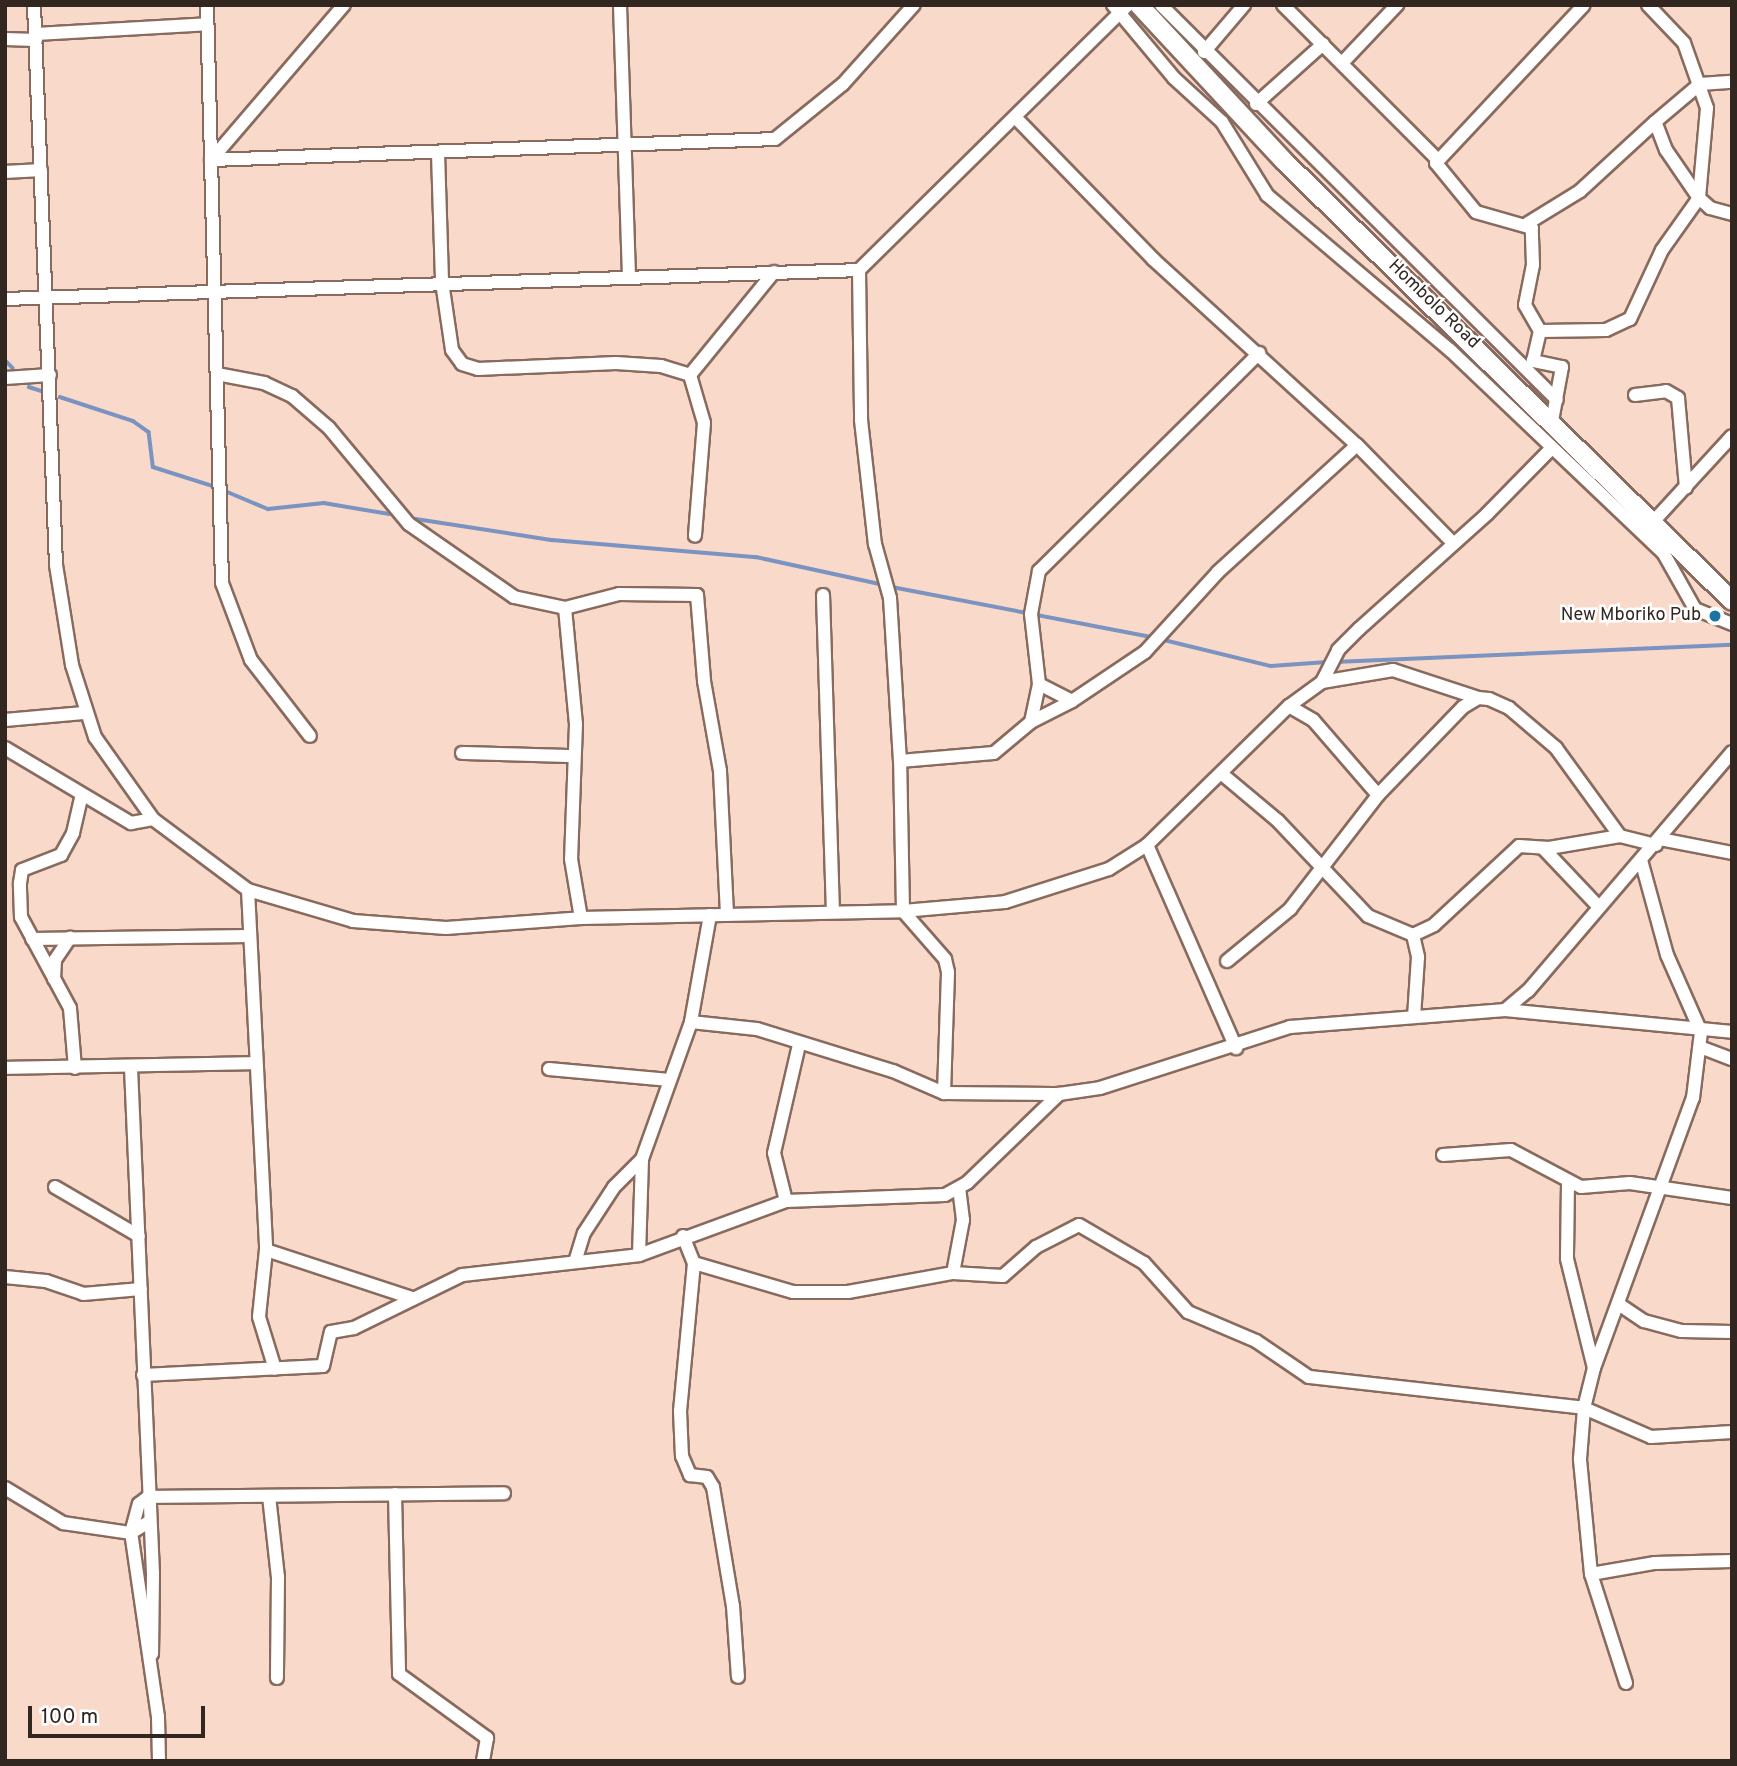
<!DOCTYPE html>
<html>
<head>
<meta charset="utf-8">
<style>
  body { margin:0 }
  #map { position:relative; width:1737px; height:1766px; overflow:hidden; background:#f9d9ca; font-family:Overpass,sans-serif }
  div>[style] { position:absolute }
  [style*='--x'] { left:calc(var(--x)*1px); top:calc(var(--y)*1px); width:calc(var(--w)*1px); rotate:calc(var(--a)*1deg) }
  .stream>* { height:3.5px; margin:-1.75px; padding:0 1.75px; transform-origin:1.75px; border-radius:1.75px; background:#7a93c0 }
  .roads { filter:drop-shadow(2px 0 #886b5e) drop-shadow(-2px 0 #886b5e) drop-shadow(0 2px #886b5e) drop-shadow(0 -2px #886b5e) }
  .street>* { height:12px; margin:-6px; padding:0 6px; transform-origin:6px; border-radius:6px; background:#fff }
  .secondary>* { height:18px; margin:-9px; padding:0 9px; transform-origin:9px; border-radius:9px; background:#fff }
  .dots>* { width:19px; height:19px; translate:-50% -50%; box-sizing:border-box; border:4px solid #fff; border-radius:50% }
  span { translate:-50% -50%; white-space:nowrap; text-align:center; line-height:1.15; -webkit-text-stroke:5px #fff; paint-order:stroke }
  .street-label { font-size:18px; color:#322621 }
  .poi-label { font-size:18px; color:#322621 }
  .right { translate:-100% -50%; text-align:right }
  .frame { position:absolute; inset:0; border:7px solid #322621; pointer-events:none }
  .scale { position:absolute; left:28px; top:1706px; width:177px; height:32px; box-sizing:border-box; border:4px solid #322621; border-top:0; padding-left:9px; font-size:21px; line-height:24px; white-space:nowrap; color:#322621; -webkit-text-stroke:5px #fff; paint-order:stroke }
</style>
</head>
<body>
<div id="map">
  <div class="stream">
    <i style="--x:5;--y:360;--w:11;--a:45"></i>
    <i style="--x:29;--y:387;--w:13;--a:18"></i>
    <i style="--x:60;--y:397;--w:77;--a:18.2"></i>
    <i style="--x:133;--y:421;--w:19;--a:35"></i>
    <i style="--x:149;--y:432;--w:35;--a:83"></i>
    <i style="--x:153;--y:467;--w:66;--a:17.6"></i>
    <i style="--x:223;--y:490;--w:49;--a:22.9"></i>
    <i style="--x:268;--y:509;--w:56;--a:-6.1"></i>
    <i style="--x:324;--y:503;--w:66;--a:9.6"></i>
    <i style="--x:416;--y:519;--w:138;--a:8.8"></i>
    <i style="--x:552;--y:540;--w:205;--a:4.8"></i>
    <i style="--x:756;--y:557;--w:131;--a:12.3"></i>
    <i style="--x:892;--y:587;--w:265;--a:10.9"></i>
    <i style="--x:1160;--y:639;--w:114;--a:13.7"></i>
    <i style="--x:1271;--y:666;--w:56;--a:-4.1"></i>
    <i style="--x:1335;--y:662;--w:397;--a:-2.5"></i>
  </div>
  <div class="roads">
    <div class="street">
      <i style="--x:34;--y:5;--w:560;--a:87.75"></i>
      <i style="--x:56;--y:565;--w:101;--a:80.9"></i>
      <i style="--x:72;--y:665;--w:76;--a:72.3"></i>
      <i style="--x:95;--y:737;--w:100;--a:54.7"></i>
      <i style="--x:153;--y:819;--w:119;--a:36.8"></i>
      <i style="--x:248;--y:890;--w:109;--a:16.4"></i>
      <i style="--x:353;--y:921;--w:93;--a:4.3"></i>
      <i style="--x:446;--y:928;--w:135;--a:-4.2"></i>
      <i style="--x:581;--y:918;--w:322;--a:-1.2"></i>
      <i style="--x:903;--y:911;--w:102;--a:-5"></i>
      <i style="--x:1005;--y:902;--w:109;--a:-17.6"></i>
      <i style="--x:1109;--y:869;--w:45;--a:-32.3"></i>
      <i style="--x:1147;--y:845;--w:199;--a:-44.4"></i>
      <i style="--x:1289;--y:706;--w:41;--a:-36"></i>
      <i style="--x:1322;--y:682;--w:72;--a:-9.6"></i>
      <i style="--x:1393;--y:670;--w:89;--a:18.2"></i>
      <i style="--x:207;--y:5;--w:578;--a:88.51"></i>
      <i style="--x:222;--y:583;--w:82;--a:69.4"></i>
      <i style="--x:251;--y:660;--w:96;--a:52.2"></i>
      <i style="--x:620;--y:5;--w:273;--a:88.1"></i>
      <i style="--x:1113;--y:5;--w:95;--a:50.1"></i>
      <i style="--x:1174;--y:78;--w:65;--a:42.5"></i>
      <i style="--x:1222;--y:122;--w:86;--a:58.3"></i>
      <i style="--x:1267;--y:195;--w:240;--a:40.3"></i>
      <i style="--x:1450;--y:350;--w:296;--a:43.6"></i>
      <i style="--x:1664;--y:554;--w:63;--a:60.6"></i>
      <i style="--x:1695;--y:609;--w:40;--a:22"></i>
      <i style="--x:1161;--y:5;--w:559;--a:44.93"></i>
      <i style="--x:1283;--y:5;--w:218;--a:45"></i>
      <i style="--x:1648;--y:5;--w:52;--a:46.5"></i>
      <i style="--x:1684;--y:43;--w:69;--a:70.5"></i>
      <i style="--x:1707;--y:108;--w:90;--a:95.1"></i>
      <i style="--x:1699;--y:198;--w:15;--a:42"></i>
      <i style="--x:1710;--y:208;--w:23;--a:15"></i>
      <i style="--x:36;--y:34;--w:171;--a:-3.3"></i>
      <i style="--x:5;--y:39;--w:31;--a:2"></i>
      <i style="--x:1204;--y:52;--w:62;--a:-49.6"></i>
      <i style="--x:1343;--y:62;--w:79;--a:-46.5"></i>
      <i style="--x:1256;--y:104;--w:90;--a:-41.8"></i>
      <i style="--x:1016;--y:118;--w:197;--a:45.8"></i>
      <i style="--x:1153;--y:259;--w:276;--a:42.4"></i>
      <i style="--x:1357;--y:445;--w:136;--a:45.6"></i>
      <i style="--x:438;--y:153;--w:129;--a:88.2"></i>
      <i style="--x:442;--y:282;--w:69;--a:81.6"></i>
      <i style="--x:452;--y:350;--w:17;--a:54"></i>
      <i style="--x:462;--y:364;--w:17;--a:17"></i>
      <i style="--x:478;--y:369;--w:138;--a:-2.5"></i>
      <i style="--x:616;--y:363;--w:45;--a:3.8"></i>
      <i style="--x:661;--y:366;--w:30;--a:17"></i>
      <i style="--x:690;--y:375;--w:50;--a:73.7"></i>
      <i style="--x:704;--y:423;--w:113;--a:94.6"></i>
      <i style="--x:211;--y:160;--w:564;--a:-2.13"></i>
      <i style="--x:775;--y:139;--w:87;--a:-39"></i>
      <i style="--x:843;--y:84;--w:106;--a:-48.1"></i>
      <i style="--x:211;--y:160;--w:204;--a:-49.4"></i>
      <i style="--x:5;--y:172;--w:36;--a:-3"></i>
      <i style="--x:1528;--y:223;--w:61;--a:-31.6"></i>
      <i style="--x:1580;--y:191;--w:102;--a:-42.6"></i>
      <i style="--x:859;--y:270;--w:150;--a:89.2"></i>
      <i style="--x:861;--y:420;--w:125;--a:83.6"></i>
      <i style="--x:875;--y:544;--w:56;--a:74.5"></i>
      <i style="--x:890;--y:598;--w:163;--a:86.5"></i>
      <i style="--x:5;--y:299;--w:854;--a:-1.94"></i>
      <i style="--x:859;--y:270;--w:378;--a:-44.6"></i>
      <i style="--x:1540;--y:331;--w:66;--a:-0.9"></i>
      <i style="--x:1606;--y:330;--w:26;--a:-25"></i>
      <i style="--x:1630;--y:319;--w:76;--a:-65.1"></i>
      <i style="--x:1662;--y:250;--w:64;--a:-54.6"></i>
      <i style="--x:1699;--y:198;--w:58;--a:-124.5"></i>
      <i style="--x:1666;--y:150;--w:30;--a:-111"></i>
      <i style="--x:1655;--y:122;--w:59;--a:-40.2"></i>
      <i style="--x:1700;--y:84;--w:32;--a:-4"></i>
      <i style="--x:217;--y:374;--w:48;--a:10.8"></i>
      <i style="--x:264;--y:383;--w:31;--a:25"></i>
      <i style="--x:292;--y:396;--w:49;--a:40.9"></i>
      <i style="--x:329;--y:428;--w:125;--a:50.2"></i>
      <i style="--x:409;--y:524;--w:128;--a:34.8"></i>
      <i style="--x:514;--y:597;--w:52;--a:12.2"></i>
      <i style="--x:565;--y:608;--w:56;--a:-14.5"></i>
      <i style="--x:619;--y:594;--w:78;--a:0.7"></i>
      <i style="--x:697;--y:595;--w:86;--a:85.3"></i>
      <i style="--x:704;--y:681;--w:91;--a:79.9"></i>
      <i style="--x:720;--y:771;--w:144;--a:87.2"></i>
      <i style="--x:690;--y:375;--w:133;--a:-50.8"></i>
      <i style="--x:5;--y:378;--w:45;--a:-3.8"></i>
      <i style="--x:1635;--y:395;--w:31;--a:-7"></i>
      <i style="--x:1666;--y:391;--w:14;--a:30"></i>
      <i style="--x:1678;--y:398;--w:90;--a:84.9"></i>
      <i style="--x:1552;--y:421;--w:55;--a:-79.5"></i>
      <i style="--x:1562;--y:367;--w:30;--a:-168"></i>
      <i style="--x:1533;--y:361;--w:31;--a:-77"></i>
      <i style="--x:1540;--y:331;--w:30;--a:-120"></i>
      <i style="--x:1525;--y:305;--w:41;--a:-78.7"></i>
      <i style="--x:1533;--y:265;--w:37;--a:-92"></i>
      <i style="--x:1532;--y:228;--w:58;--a:-164.1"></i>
      <i style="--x:1476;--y:212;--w:63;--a:-129.2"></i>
      <i style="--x:1436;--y:163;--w:216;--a:-46.9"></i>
      <i style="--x:1652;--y:523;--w:118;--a:-47.4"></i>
      <i style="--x:823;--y:595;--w:317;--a:88.2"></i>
      <i style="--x:565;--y:608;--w:117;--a:84.6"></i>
      <i style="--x:576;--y:724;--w:135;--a:92.1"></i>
      <i style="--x:571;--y:859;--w:60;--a:80.4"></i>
      <i style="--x:1322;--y:682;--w:36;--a:-63"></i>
      <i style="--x:1338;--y:650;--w:30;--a:-45"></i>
      <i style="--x:1359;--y:629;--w:172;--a:-41.9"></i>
      <i style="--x:1487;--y:514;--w:90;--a:-45.5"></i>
      <i style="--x:1039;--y:684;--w:37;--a:27"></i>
      <i style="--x:5;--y:720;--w:79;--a:-5.1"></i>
      <i style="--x:1031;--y:722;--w:39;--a:-78"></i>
      <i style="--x:1039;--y:684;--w:70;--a:-96.5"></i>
      <i style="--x:1031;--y:614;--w:44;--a:-79.5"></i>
      <i style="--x:1039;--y:571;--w:310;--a:-44.7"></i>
      <i style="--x:5;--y:748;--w:147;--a:30.8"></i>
      <i style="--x:131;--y:823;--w:22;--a:-10"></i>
      <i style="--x:462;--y:753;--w:109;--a:1.6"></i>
      <i style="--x:1222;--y:774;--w:73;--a:40"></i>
      <i style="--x:1278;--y:821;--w:131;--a:46.5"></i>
      <i style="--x:1368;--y:916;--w:49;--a:22.9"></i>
      <i style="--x:1413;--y:935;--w:23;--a:-25"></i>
      <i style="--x:1434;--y:925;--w:116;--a:-42.9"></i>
      <i style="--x:1519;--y:846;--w:30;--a:4"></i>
      <i style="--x:1549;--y:848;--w:72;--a:-9.6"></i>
      <i style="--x:1620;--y:836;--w:37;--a:14"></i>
      <i style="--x:1378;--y:795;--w:122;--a:-46"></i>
      <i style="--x:1463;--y:707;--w:17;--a:-31"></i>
      <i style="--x:1478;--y:698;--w:11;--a:5"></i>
      <i style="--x:1489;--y:699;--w:22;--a:24"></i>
      <i style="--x:1509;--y:708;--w:62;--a:40.4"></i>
      <i style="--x:1556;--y:748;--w:109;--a:54"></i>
      <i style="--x:1660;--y:839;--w:73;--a:11"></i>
      <i style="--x:1147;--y:845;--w:222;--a:66.3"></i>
      <i style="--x:1543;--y:848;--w:80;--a:46.5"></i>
      <i style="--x:248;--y:890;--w:360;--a:87.1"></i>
      <i style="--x:266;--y:1250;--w:67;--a:96"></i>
      <i style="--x:259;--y:1317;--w:54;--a:72.9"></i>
      <i style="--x:710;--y:915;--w:109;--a:100.1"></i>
      <i style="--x:691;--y:1022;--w:66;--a:6.1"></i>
      <i style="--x:757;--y:1029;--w:142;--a:17.2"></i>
      <i style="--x:893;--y:1071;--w:56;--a:23.3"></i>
      <i style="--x:944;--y:1093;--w:115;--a:0.5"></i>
      <i style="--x:1059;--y:1094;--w:41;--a:-8.3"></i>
      <i style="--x:1100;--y:1088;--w:200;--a:-17.8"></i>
      <i style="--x:1290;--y:1027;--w:216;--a:-4.5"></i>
      <i style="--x:1505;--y:1010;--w:30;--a:-40"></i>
      <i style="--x:1528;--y:991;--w:314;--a:-49.5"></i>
      <i style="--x:1413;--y:935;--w:23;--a:77"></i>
      <i style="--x:1418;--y:957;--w:60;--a:93.8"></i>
      <i style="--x:32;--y:939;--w:217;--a:-0.8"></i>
      <i style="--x:1227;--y:961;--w:82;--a:-39.5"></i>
      <i style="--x:1290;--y:909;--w:144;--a:-52.3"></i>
      <i style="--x:1378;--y:795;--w:99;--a:-130.9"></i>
      <i style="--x:1313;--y:720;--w:28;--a:-150"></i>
      <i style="--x:54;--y:979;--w:19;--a:-87"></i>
      <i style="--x:55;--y:960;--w:27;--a:-56"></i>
      <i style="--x:1505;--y:1010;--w:228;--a:5.5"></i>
      <i style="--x:1700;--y:1047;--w:34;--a:21"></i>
      <i style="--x:5;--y:1068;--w:250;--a:-1.1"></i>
      <i style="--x:75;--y:1068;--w:60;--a:-94.8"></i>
      <i style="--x:70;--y:1008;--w:103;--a:-118.3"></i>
      <i style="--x:21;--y:917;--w:34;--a:-92"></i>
      <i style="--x:20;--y:883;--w:13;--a:-81"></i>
      <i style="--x:22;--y:870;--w:42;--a:-21"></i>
      <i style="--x:61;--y:855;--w:25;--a:-61"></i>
      <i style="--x:73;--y:833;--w:37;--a:-77"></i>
      <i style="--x:131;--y:1068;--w:506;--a:87.51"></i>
      <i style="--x:153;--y:1574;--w:80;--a:90.7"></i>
      <i style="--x:549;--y:1069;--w:121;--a:5.2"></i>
      <i style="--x:944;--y:1093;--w:121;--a:-88.1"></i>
      <i style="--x:948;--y:972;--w:13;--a:-103"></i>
      <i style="--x:945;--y:959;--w:64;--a:-131.2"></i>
      <i style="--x:903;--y:911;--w:150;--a:-91.1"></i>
      <i style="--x:900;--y:761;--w:94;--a:-4.9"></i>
      <i style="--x:994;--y:753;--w:48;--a:-40"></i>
      <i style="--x:1031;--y:722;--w:46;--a:-27.1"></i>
      <i style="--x:1072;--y:701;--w:88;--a:-33.9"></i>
      <i style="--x:1145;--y:652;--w:108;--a:-47.6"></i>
      <i style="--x:1218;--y:572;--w:188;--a:-42.4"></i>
      <i style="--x:1443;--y:1155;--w:68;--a:-4.2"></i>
      <i style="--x:1511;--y:1150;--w:79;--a:27.9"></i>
      <i style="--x:1581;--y:1187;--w:49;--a:-4.7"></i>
      <i style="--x:1630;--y:1183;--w:103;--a:8.4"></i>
      <i style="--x:1568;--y:1183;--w:76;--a:90.8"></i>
      <i style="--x:1567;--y:1259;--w:112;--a:76.1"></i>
      <i style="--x:55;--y:1187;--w:97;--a:30.3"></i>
      <i style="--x:786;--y:1201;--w:49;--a:-104"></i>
      <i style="--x:774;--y:1153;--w:111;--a:-77"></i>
      <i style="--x:683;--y:1236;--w:29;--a:68"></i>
      <i style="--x:694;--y:1263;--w:149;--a:95.4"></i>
      <i style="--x:680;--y:1411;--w:45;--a:87.5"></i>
      <i style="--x:682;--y:1456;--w:21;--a:67"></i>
      <i style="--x:690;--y:1475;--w:17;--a:7"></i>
      <i style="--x:707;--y:1477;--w:12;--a:59"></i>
      <i style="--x:713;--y:1487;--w:121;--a:80.5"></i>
      <i style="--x:733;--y:1606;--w:71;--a:86"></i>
      <i style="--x:266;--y:1250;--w:154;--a:18.2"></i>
      <i style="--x:639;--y:1255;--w:96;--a:-88.2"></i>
      <i style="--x:642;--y:1159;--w:145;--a:-70.3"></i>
      <i style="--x:575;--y:1262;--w:30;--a:-73"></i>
      <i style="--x:584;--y:1233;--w:55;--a:-56.9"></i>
      <i style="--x:614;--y:1187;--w:40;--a:-45"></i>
      <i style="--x:694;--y:1263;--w:103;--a:16.3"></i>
      <i style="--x:793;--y:1292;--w:55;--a:0"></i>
      <i style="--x:848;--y:1292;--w:107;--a:-10.3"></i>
      <i style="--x:953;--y:1273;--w:54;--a:-79.3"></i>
      <i style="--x:963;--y:1220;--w:31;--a:-97"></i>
      <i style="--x:953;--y:1273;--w:50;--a:3.4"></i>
      <i style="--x:1003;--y:1276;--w:44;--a:-41.3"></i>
      <i style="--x:1036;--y:1247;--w:48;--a:-27.1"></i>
      <i style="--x:1079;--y:1225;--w:75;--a:30.3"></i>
      <i style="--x:1144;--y:1263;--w:66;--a:48.1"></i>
      <i style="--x:1188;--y:1312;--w:74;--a:23.1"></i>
      <i style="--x:1256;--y:1341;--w:64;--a:34.2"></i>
      <i style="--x:1309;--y:1377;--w:277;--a:6.4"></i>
      <i style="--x:1584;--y:1408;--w:73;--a:23.4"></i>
      <i style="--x:1651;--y:1437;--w:81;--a:-3.5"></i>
      <i style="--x:5;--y:1277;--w:41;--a:5.6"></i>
      <i style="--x:46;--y:1281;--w:39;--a:19"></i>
      <i style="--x:83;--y:1294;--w:58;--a:-4.9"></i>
      <i style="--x:1620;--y:1305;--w:29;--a:34"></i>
      <i style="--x:1644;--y:1321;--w:39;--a:15"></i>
      <i style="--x:1682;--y:1331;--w:50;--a:1.1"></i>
      <i style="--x:143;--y:1375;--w:180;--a:-2.9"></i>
      <i style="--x:323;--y:1366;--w:35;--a:-77"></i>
      <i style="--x:331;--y:1332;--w:23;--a:-10"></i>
      <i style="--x:354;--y:1328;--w:120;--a:-26.1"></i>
      <i style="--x:462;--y:1275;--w:178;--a:-6.4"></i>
      <i style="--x:639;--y:1255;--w:157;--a:-20.2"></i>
      <i style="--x:786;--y:1201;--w:159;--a:-2.2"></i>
      <i style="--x:945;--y:1195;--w:26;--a:-29"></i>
      <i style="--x:968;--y:1182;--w:127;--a:-44"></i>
      <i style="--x:5;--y:1488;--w:68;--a:31.1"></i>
      <i style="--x:63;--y:1523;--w:69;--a:8.4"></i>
      <i style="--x:131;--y:1533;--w:22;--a:-32"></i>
      <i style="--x:395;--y:1494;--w:180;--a:88.7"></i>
      <i style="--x:399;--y:1674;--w:109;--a:36"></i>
      <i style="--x:487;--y:1738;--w:23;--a:100"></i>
      <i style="--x:269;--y:1496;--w:81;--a:83.7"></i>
      <i style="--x:278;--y:1577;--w:101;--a:90.6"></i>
      <i style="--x:1591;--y:1574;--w:65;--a:-9.8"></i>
      <i style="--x:1655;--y:1563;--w:77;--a:-1.5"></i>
      <i style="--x:1626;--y:1683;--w:114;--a:-107.8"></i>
      <i style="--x:1591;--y:1574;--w:116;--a:-95.5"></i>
      <i style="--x:1580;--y:1459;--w:51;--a:-85.5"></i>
      <i style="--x:1584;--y:1408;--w:41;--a:-76"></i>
      <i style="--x:1594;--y:1368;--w:288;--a:-69.9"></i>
      <i style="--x:1693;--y:1098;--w:66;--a:-83.1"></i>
      <i style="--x:1701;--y:1032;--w:84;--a:-113.8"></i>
      <i style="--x:1667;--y:955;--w:98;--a:-105.3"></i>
      <i style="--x:159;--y:1761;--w:44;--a:-91.3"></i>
      <i style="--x:158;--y:1717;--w:186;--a:-98.3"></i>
      <i style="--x:131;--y:1533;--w:30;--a:-75"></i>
      <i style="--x:139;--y:1504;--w:11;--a:-38"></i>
      <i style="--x:148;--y:1497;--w:356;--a:-0.6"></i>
    </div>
    <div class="secondary">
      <i style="--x:1139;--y:5;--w:212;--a:47.1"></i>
      <i style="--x:1283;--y:160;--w:629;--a:44.48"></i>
    </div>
  </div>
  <div class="dots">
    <i style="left:1715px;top:616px;background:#1775a2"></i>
  </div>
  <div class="street-label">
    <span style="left:1433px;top:305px;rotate:44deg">Hombolo Road</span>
  </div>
  <div class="poi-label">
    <span class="right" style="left:1701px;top:616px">New Mboriko Pub</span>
  </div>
  <div class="frame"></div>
  <div class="scale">100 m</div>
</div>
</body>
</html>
